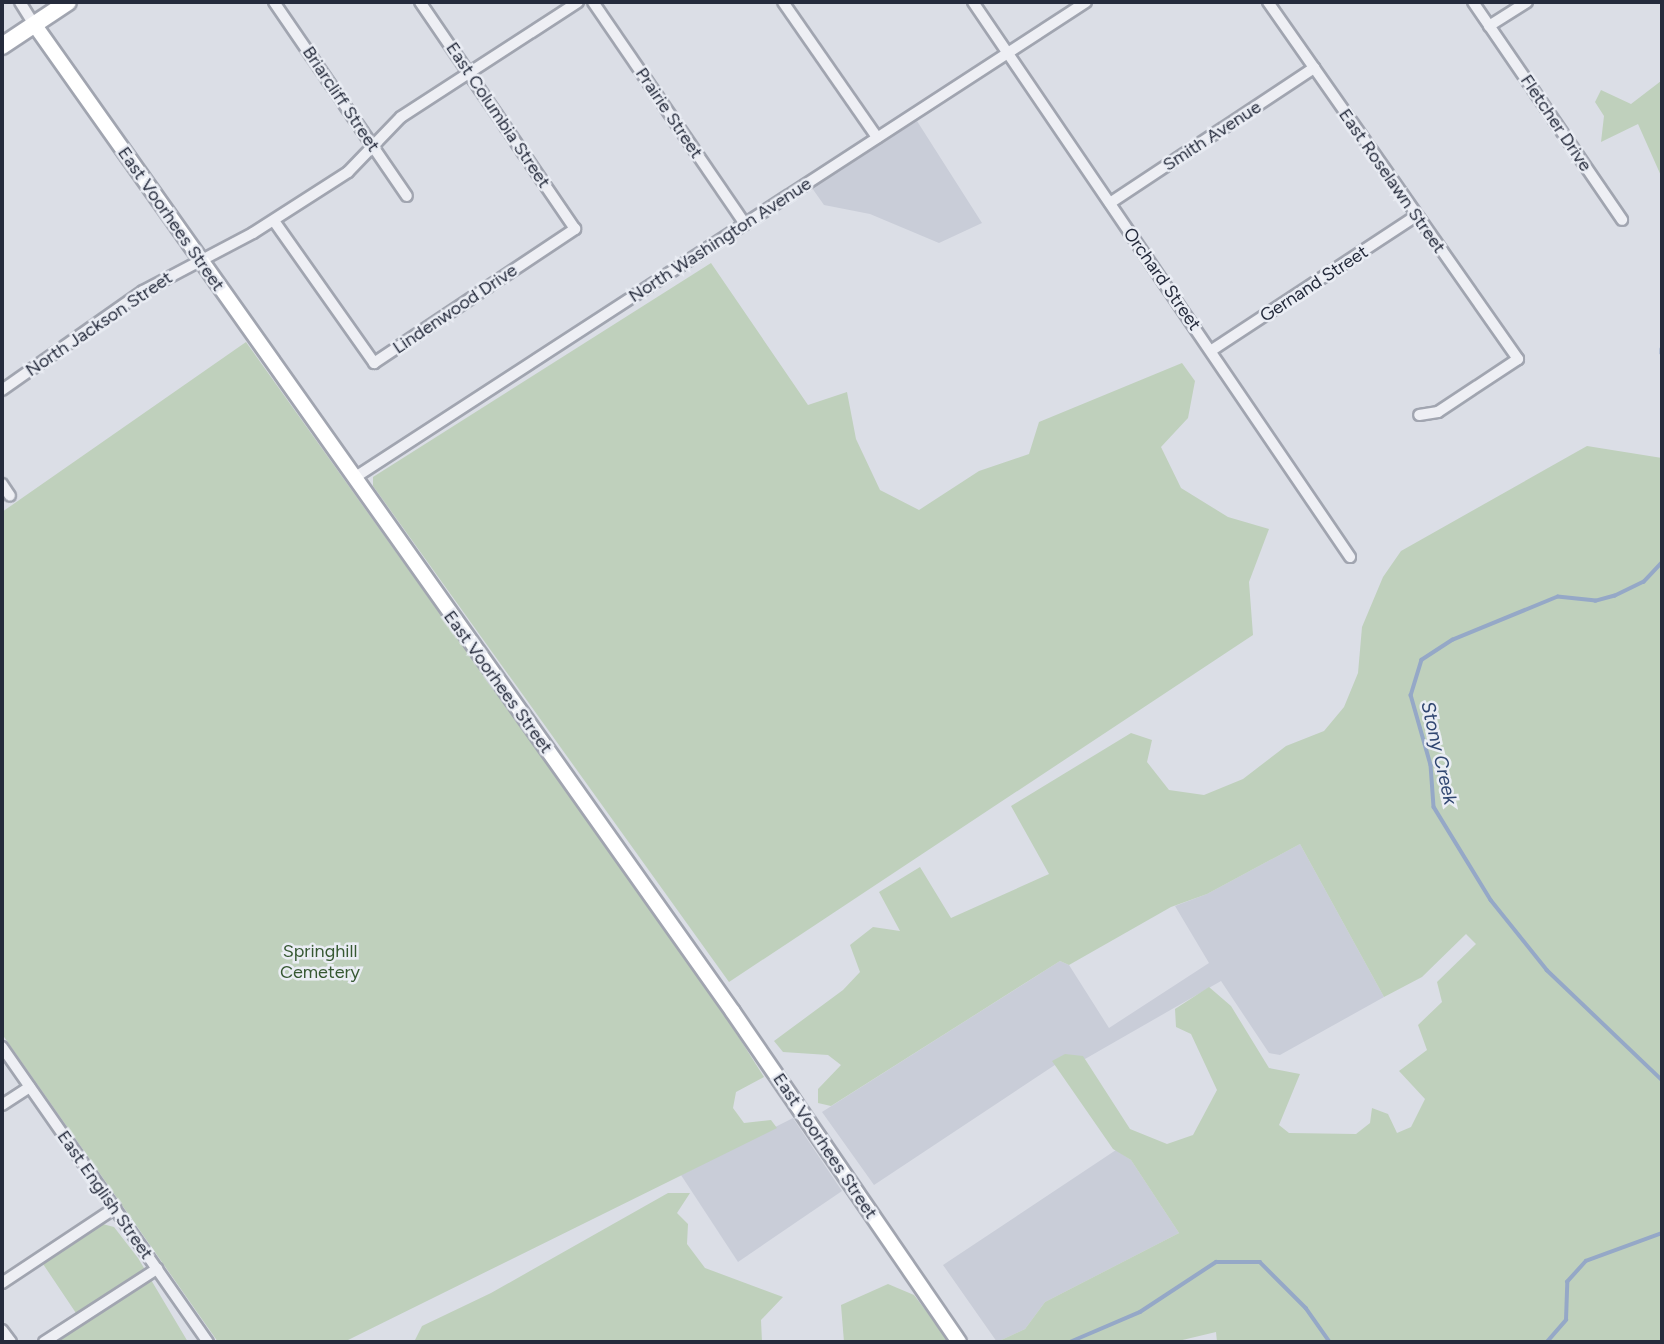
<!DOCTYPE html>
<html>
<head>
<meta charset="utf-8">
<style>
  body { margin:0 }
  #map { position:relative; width:1664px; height:1344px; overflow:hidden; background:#dbdee6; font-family:Figtree,sans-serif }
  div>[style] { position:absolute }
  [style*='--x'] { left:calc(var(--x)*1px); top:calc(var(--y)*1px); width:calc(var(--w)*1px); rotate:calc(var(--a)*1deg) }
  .built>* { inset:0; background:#c9cdd8 }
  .green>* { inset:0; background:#bfd0bc }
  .stream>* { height:3.5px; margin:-1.75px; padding:0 1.75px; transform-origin:1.75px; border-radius:1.75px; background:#95a8c7 }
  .roads { filter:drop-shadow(2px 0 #a1a5b0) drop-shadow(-2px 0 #a1a5b0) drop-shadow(0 2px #a1a5b0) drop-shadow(0 -2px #a1a5b0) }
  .street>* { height:10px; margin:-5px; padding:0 5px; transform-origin:5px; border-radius:5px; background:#eeeff4 }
  .secondary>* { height:14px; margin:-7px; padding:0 7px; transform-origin:7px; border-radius:7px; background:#fff }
  .primary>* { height:16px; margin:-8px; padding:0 8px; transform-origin:8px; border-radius:8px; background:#fff }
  span { translate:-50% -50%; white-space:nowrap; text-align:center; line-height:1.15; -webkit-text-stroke:5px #eaedf4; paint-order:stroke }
  .street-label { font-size:18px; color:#252b3c }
  .park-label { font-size:18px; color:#365832 }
  .water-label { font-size:19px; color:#2f4570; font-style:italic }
  .frame { position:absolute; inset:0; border:4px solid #252b3c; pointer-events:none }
</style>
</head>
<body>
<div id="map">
  <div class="built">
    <i style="clip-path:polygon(917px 121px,982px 223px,939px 243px,870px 214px,824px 205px,812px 188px)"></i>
    <i style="clip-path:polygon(1300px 844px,1384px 997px,1280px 1055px,1269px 1053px,1221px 981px,1085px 1059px,1070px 1055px,874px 1185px,822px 1112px,1060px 961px,1069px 965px,1109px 1028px,1209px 963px,1175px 906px,1207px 894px)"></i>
    <i style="clip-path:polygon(793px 1118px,842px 1191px,738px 1262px,681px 1175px)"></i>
    <i style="clip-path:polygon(1116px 1150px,1131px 1160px,1179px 1233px,1045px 1302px,1025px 1329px,997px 1342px,943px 1265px)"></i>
  </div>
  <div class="green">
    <i style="clip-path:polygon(1662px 74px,1662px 178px,1638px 124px,1601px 142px,1604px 116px,1595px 102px,1601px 90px,1631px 104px,1661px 81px)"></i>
    <i style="clip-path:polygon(711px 263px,808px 405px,847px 392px,856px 439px,880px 490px,919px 510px,979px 471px,1029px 454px,1039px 422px,1182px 363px,1195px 381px,1188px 418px,1161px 447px,1181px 488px,1228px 517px,1269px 529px,1249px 582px,1253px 635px,729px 982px,373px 486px,373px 477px)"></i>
    <i style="clip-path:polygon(246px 342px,712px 995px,764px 1077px,736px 1092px,733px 1108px,744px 1123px,771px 1120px,777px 1128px,344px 1342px,218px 1342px,2px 1034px,2px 512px)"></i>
    <i style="clip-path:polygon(1587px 446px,1662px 458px,1662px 1342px,1217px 1342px,1216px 1332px,1174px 1342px,997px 1342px,1025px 1329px,1045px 1302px,1179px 1233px,1131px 1160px,1113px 1149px,1052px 1061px,1065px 1054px,1083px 1056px,1130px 1129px,1167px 1144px,1193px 1135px,1217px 1090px,1191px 1034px,1176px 1027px,1175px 1009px,1209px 987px,1231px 1006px,1269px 1068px,1300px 1074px,1279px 1125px,1289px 1133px,1356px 1134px,1370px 1123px,1372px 1108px,1388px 1114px,1397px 1133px,1411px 1127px,1425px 1099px,1399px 1071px,1427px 1050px,1418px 1025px,1442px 1002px,1437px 982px,1476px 944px,1466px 934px,1422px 977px,1384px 997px,1300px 844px,1207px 894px,1171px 907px,1069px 965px,1060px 961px,831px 1106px,818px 1103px,818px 1089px,841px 1065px,828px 1055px,783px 1052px,774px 1041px,843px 990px,860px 972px,850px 945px,873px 927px,900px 931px,879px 892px,920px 867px,951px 918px,1049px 874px,1011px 806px,1131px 733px,1152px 740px,1147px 762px,1169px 790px,1204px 795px,1243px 779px,1286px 746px,1324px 731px,1344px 707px,1358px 673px,1362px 627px,1383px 577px,1401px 551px)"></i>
    <i style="clip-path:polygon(668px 1193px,690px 1193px,677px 1213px,688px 1224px,687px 1244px,705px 1268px,783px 1297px,761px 1320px,762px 1342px,414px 1342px,422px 1326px,491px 1293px)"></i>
    <i style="clip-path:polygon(99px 1223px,114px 1227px,138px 1258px,188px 1342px,52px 1342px,82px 1322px,41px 1261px)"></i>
    <i style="clip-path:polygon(888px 1284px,914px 1295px,950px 1342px,844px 1342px,841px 1305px)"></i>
  </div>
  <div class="stream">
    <i style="--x:1662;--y:349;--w:4;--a:90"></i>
    <i style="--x:1662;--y:563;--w:26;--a:133"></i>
    <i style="--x:1644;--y:582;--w:32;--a:154"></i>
    <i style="--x:1615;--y:596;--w:20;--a:165"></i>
    <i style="--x:1596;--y:601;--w:38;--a:-174"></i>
    <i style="--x:1558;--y:597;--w:113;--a:157.7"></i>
    <i style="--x:1453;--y:640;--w:37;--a:147"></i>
    <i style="--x:1422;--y:660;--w:37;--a:107"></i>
    <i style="--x:1411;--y:695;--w:73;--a:74.1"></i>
    <i style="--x:1431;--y:765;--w:42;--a:85.9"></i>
    <i style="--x:1434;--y:807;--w:109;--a:58.5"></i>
    <i style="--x:1491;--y:900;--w:90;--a:51.3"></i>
    <i style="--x:1547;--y:970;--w:159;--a:43.7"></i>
    <i style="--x:1070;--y:1342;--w:76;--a:-23.2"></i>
    <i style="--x:1140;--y:1312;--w:91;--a:-33.3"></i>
    <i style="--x:1216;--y:1262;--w:44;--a:0"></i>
    <i style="--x:1260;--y:1262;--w:65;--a:45"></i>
    <i style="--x:1306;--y:1308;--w:42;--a:54.8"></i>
    <i style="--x:1547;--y:1342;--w:29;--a:-49"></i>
    <i style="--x:1566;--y:1320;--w:38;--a:-88"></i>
    <i style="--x:1567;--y:1282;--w:28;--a:-48"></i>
    <i style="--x:1586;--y:1261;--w:81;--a:-20.2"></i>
  </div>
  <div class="roads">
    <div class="street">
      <i style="--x:20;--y:2;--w:26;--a:58"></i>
      <i style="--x:274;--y:2;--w:235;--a:55.6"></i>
      <i style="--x:593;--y:2;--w:269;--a:55.6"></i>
      <i style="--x:783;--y:2;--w:165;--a:55.2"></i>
      <i style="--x:973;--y:2;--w:671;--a:55.81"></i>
      <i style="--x:1268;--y:2;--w:436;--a:55"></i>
      <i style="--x:1518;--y:359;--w:96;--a:146.5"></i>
      <i style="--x:1438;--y:412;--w:19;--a:171"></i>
      <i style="--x:1473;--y:2;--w:264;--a:55.6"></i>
      <i style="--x:1489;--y:26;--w:45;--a:-32.3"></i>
      <i style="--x:1110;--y:203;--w:245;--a:-33.5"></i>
      <i style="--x:274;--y:221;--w:174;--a:54.8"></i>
      <i style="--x:374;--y:363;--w:242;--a:-33.7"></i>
      <i style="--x:575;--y:229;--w:275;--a:-124.3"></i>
      <i style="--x:1212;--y:350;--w:244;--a:-33.3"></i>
      <i style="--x:2;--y:390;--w:172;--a:-35.1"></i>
      <i style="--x:143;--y:291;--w:124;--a:-27.8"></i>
      <i style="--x:253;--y:233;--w:113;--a:-32.7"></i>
      <i style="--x:348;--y:172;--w:76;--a:-46.1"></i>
      <i style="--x:401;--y:117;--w:211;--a:-33"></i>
      <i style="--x:354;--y:478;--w:873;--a:-33.03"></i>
      <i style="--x:2;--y:484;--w:14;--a:56"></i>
      <i style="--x:2;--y:1047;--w:360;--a:55.1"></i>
      <i style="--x:2;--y:1105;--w:33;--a:-33"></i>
      <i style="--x:2;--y:1283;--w:136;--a:-33.6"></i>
      <i style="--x:2;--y:1330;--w:15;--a:53"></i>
      <i style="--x:44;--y:1342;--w:135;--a:-32.9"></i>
    </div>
    <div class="secondary">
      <i style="--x:34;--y:24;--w:1210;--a:54.72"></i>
      <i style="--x:733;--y:1012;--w:400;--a:55.6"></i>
    </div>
    <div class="primary">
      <i style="--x:2;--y:46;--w:79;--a:-33.7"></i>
    </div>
  </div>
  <div class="street-label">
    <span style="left:341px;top:99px;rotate:56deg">Briarcliff Street</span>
    <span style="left:669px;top:113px;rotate:56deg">Prairie Street</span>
    <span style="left:498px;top:115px;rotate:56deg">East Columbia Street</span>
    <span style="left:1556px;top:123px;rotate:56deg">Fletcher Drive</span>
    <span style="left:1212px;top:136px;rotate:-33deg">Smith Avenue</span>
    <span style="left:1392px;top:181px;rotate:55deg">East Roselawn Street</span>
    <span style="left:171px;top:219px;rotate:55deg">East Voorhees Street</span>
    <span style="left:720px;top:240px;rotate:-33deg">North Washington Avenue</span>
    <span style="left:1162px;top:279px;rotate:55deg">Orchard Street</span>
    <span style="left:1314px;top:284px;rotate:-33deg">Gernand Street</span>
    <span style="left:455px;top:309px;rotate:-34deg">Lindenwood Drive</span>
    <span style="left:99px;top:324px;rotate:-34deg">North Jackson Street</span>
    <span style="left:498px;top:682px;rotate:54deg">East Voorhees Street</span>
    <span style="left:825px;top:1146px;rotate:56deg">East Voorhees Street</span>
    <span style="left:105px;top:1195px;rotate:55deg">East English Street</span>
  </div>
  <div class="park-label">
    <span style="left:320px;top:962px">Springhill<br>Cemetery</span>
  </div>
  <div class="water-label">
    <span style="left:1439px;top:753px;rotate:77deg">Stony Creek</span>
  </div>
  <div class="frame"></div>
</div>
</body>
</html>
